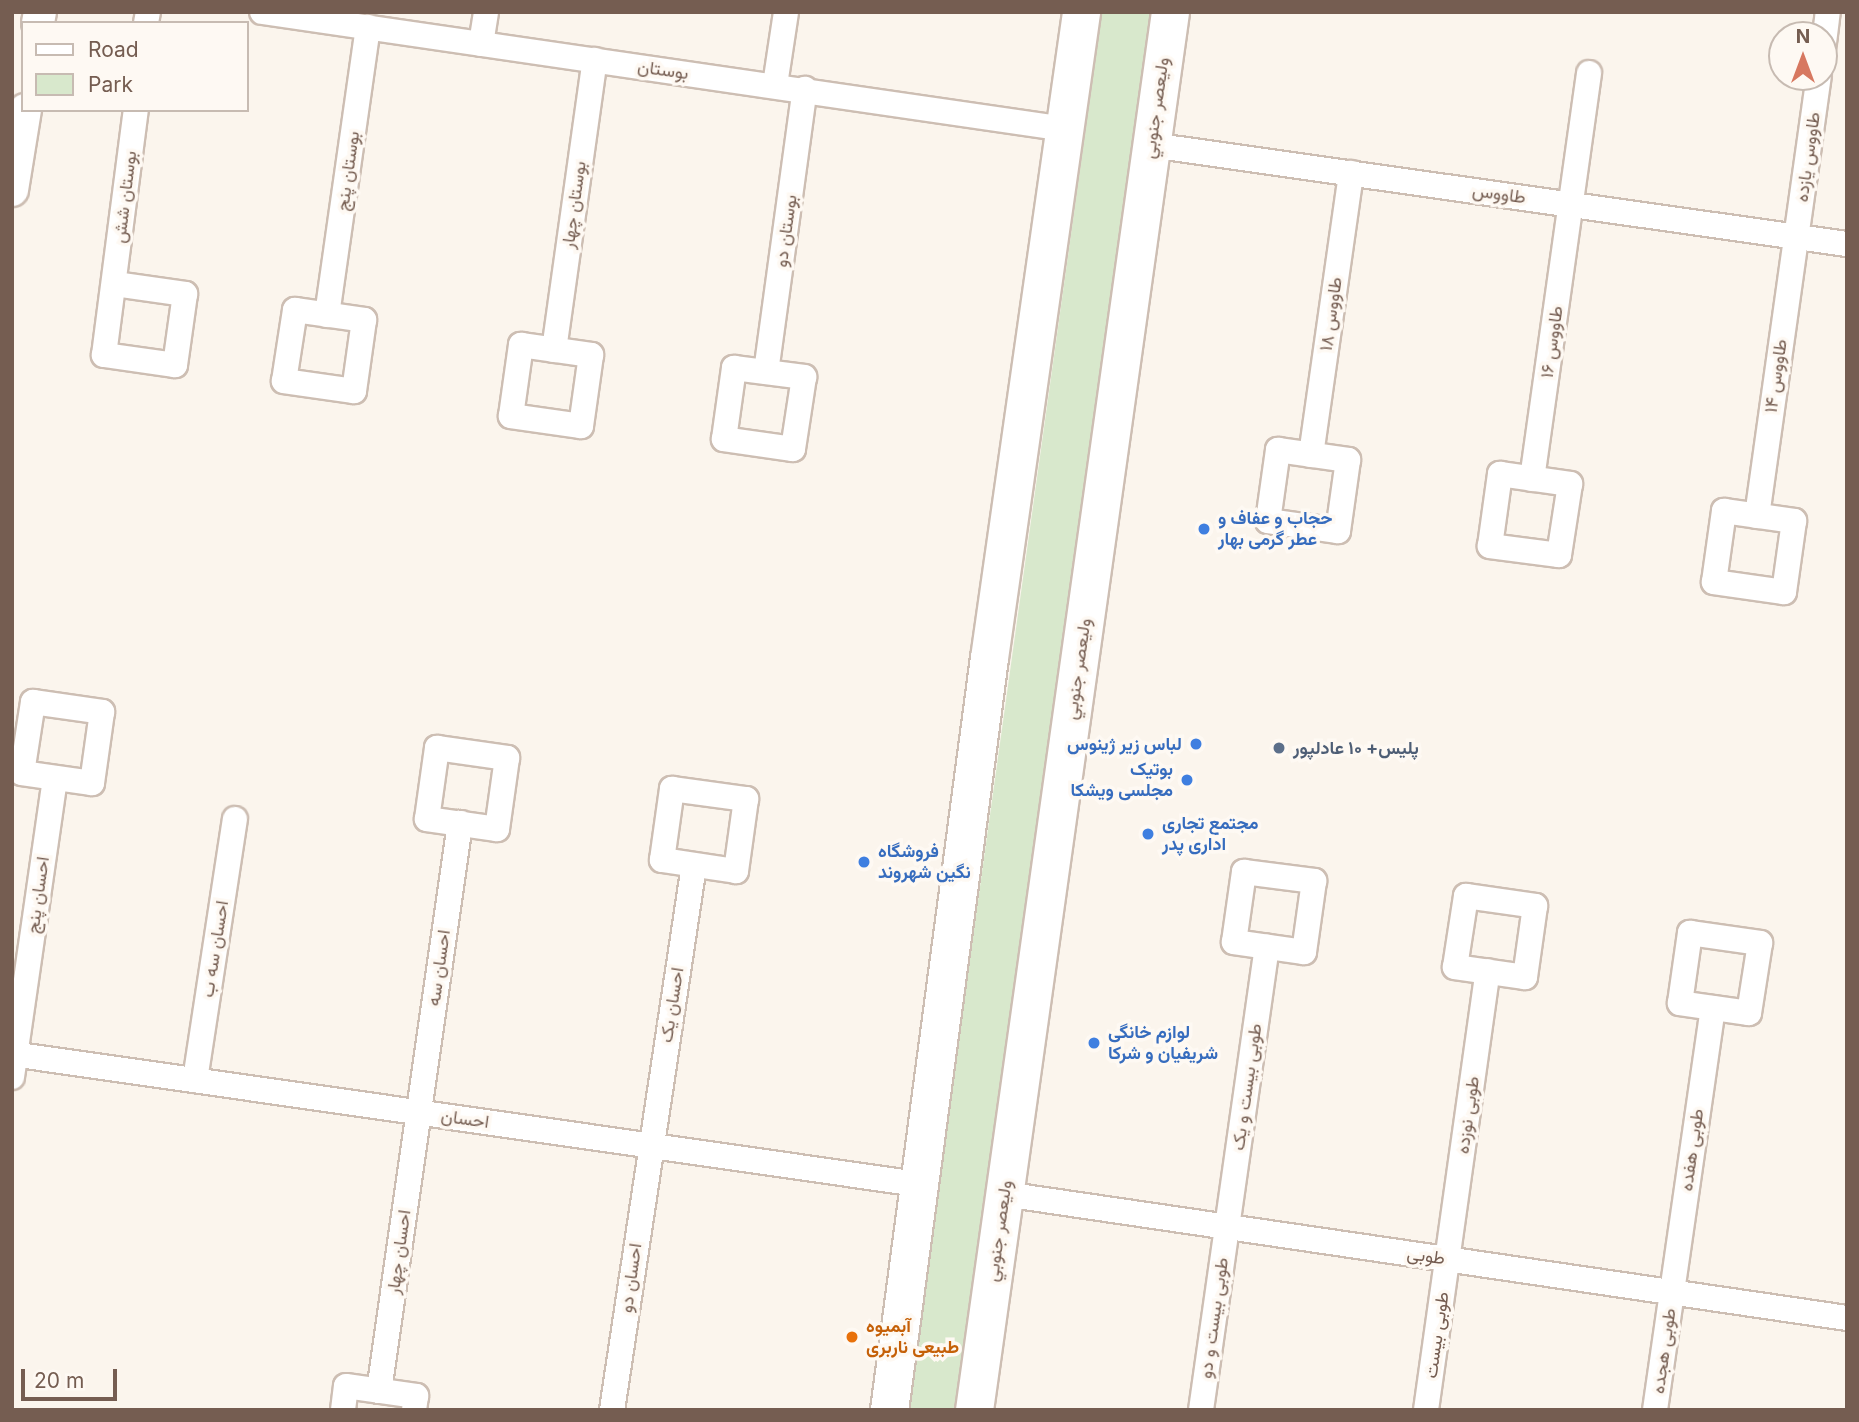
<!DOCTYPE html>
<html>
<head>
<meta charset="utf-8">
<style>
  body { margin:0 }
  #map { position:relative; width:1859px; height:1422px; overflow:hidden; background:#fbf5ed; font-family:Inter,Vazirmatn,sans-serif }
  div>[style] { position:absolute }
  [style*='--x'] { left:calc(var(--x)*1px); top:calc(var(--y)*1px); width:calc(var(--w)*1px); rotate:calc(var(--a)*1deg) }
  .green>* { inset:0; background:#d8e8cc }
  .roads { filter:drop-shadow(2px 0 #cdbeb3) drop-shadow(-2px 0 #cdbeb3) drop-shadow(0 2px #cdbeb3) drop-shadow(0 -2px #cdbeb3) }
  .minor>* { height:24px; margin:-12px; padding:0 12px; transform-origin:12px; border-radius:12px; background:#fff }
  .tertiary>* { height:32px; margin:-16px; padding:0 16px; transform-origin:16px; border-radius:16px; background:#fff }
  .secondary>* { height:37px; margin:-18.5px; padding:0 18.5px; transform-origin:18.5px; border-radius:18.5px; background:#fff }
  .dots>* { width:19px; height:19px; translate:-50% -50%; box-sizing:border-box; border:4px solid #fef9f3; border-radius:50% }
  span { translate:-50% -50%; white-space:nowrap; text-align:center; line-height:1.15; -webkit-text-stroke:7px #fef9f3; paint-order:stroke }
  .street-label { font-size:18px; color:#755d51 }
  .shop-label { font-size:18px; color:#366cbe; font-weight:700 }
  .left { translate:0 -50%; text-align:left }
  .right { translate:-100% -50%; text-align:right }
  .service-label { font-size:18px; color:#4e5e75; font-weight:700 }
  .food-label { font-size:18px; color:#c56008; font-weight:700 }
  .frame { position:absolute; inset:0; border:14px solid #755d51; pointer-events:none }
  .legend { position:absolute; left:21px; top:21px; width:228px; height:91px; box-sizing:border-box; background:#fef9f3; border:2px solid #c7bbb2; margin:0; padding:9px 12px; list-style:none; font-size:21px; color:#755d51 }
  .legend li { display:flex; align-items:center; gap:14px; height:35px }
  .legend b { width:35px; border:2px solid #c7bbb2 }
  .north { position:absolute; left:1768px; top:21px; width:70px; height:70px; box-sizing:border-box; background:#fef9f3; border:2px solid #c7bbb2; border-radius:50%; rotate:0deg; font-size:19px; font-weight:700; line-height:28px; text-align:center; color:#755d51 }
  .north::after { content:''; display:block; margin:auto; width:24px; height:32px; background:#d77860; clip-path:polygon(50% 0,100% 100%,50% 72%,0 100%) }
  .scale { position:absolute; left:21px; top:1369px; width:96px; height:32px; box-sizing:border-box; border:4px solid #755d51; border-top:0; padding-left:9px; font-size:21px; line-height:24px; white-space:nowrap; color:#755d51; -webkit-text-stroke:5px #fef9f3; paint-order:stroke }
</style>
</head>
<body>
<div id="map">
  <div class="green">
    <i style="clip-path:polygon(1102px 12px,1156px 12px,954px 1410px,907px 1410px)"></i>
  </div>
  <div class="roads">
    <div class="minor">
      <i style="--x:262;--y:12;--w:811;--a:8.29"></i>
      <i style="--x:146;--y:23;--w:11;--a:-80"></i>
      <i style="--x:1824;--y:43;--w:31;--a:-83"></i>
      <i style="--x:481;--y:44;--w:32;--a:-81"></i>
      <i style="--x:775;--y:85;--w:74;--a:-81.4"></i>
      <i style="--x:1151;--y:145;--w:703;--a:8.1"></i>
      <i style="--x:115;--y:284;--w:71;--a:8.1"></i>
      <i style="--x:185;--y:294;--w:72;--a:98"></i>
      <i style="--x:175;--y:365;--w:72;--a:-172"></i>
      <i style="--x:104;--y:355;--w:247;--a:-82.6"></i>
      <i style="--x:295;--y:310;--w:70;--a:8.2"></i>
      <i style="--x:364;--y:320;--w:72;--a:98"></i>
      <i style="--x:354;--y:391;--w:71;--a:-171.9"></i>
      <i style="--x:284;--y:381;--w:72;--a:-81.2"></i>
      <i style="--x:327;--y:315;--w:291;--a:-81.9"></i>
      <i style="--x:521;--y:345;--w:71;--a:8.1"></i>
      <i style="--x:591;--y:355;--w:72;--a:98"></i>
      <i style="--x:581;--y:426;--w:71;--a:-171.9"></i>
      <i style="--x:511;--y:416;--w:72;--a:-82"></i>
      <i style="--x:554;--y:350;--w:293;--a:-82"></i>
      <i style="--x:734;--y:368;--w:71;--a:7.3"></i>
      <i style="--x:804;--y:377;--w:73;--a:98.7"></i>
      <i style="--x:793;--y:449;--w:70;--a:-171.8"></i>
      <i style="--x:724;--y:439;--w:72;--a:-82"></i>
      <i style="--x:766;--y:372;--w:286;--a:-82.2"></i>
      <i style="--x:1278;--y:450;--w:71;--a:8.1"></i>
      <i style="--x:1348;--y:460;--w:72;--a:98"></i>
      <i style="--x:1338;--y:531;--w:71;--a:-171.9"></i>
      <i style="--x:1268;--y:521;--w:72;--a:-82"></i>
      <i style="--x:1311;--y:455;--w:285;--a:-81.9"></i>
      <i style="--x:1500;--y:474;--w:71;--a:8.1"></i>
      <i style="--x:1570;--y:484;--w:72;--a:98.8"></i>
      <i style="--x:1559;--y:555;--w:70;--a:-172.6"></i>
      <i style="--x:1490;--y:546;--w:73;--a:-82.1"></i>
      <i style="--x:1532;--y:479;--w:410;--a:-82"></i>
      <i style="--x:1724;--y:511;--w:71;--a:8.1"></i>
      <i style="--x:1794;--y:521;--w:72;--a:98"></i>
      <i style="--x:1784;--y:592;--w:71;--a:-171.9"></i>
      <i style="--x:1714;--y:582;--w:72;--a:-82"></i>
      <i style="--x:1757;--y:516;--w:443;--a:-82"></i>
      <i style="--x:33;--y:702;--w:70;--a:8.2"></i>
      <i style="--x:102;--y:712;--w:72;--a:98"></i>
      <i style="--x:92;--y:783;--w:71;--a:-171.9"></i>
      <i style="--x:22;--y:773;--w:72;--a:-81.2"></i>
      <i style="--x:437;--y:748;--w:71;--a:8.1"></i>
      <i style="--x:507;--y:758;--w:72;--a:98"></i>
      <i style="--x:497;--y:829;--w:71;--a:-171.9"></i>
      <i style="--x:427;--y:819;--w:72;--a:-82"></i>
      <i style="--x:672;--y:789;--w:75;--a:7.7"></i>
      <i style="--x:746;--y:799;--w:73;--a:97.9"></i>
      <i style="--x:736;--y:871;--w:75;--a:-171.5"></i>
      <i style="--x:662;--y:860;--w:72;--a:-82"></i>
      <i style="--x:1244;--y:872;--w:71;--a:7.3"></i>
      <i style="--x:1314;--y:881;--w:72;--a:98"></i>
      <i style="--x:1304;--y:952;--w:71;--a:-171.9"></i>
      <i style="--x:1234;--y:942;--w:71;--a:-81.9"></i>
      <i style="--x:1466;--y:896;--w:70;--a:8.2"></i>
      <i style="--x:1535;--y:906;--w:72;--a:98"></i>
      <i style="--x:1525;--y:977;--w:71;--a:-171.9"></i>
      <i style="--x:1455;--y:967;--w:72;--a:-81.2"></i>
      <i style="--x:1690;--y:933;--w:71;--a:8.1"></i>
      <i style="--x:1760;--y:943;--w:71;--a:98.9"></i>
      <i style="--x:1749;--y:1013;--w:70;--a:-171.8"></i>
      <i style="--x:1680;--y:1003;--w:71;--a:-81.9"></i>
      <i style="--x:12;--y:1054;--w:914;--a:8.17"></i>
      <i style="--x:12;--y:1077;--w:302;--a:-81.8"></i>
      <i style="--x:195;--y:1080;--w:264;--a:-81.3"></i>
      <i style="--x:1004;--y:1194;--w:852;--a:8.37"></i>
      <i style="--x:379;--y:1391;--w:574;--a:-81.88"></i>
      <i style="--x:343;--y:1410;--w:24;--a:-83"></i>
      <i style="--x:346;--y:1386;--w:71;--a:8.1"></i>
      <i style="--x:416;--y:1396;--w:14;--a:98"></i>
      <i style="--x:612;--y:1410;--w:551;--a:-81.44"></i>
      <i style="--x:1201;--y:1410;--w:468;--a:-81.9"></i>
      <i style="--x:1426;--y:1410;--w:443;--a:-82"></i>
      <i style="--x:1655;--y:1410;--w:406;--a:-81.8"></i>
    </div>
    <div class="tertiary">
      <i style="--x:38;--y:23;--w:11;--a:-80"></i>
      <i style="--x:12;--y:190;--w:81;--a:-80.8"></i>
    </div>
    <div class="secondary">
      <i style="--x:889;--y:1410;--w:759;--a:-82.43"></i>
      <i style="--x:989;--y:658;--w:653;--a:-81.89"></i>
      <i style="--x:974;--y:1410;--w:1412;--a:-82.02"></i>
    </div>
  </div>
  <div class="dots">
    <i style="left:1204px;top:529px;background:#3f7fe0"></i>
    <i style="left:1196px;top:744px;background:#3f7fe0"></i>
    <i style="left:1279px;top:748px;background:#5c6f8a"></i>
    <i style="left:1187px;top:780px;background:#3f7fe0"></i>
    <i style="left:1148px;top:834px;background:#3f7fe0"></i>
    <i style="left:864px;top:862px;background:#3f7fe0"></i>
    <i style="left:1094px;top:1043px;background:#3f7fe0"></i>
    <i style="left:852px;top:1337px;background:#e8710a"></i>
  </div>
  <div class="street-label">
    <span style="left:663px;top:70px;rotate:8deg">بوستان</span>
    <span style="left:1156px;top:108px;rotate:-82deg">وليعصر جنوبي</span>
    <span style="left:1808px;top:157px;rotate:-82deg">طاووس یازده</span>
    <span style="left:348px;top:171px;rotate:-82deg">بوستان پنج</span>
    <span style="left:1499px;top:194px;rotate:8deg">طاووس</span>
    <span style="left:125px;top:197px;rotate:-83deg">بوستان شش</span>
    <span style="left:574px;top:205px;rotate:-82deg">بوستان چهار</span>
    <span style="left:786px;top:231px;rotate:-82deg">بوستان دو</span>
    <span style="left:1331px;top:314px;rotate:-82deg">طاووس ۱۸</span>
    <span style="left:1552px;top:342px;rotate:-82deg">طاووس ۱۶</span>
    <span style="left:1776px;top:376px;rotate:-82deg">طاووس ۱۴</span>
    <span style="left:1078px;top:669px;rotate:-82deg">وليعصر جنوبي</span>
    <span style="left:38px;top:895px;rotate:-82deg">احسان پنج</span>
    <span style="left:215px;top:949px;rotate:-81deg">احسان سه ب</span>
    <span style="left:439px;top:968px;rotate:-82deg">احسان سه</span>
    <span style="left:672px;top:1005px;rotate:-81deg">احسان یک</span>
    <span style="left:1247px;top:1087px;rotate:-82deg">طوبی بیست و یک</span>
    <span style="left:1468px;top:1115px;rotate:-82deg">طوبی نوزده</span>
    <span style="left:465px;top:1119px;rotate:8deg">احسان</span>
    <span style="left:1692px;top:1150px;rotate:-82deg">طوبی هفده</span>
    <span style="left:999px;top:1231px;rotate:-82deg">وليعصر جنوبي</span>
    <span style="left:399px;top:1252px;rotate:-82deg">احسان چهار</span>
    <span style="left:1426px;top:1256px;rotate:8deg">طوبی</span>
    <span style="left:631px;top:1278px;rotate:-82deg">احسان دو</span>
    <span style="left:1214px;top:1318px;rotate:-82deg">طوبی بیست و دو</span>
    <span style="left:1437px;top:1335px;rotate:-82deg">طوبی بیست</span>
    <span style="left:1664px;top:1351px;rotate:-82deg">طوبی هجده</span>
  </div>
  <div class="shop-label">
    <span class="left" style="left:1218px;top:529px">حجاب و عفاف و<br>عطر گرمی بهار</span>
    <span class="right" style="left:1182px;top:744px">لباس زیر ژینوس</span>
    <span class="right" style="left:1173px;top:780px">بوتیک<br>مجلسی ویشکا</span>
    <span class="left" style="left:1162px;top:834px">مجتمع تجاری<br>اداری پدر</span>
    <span class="left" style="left:878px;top:862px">فروشگاه<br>نگین شهروند</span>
    <span class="left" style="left:1108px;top:1043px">لوازم خانگی<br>شریفیان و شرکا</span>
  </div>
  <div class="service-label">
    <span class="left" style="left:1293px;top:748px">پلیس+ ۱۰ عادلپور</span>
  </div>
  <div class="food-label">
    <span class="left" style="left:866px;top:1337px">آبمیوه<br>طبیعی ناربری</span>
  </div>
  <div class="frame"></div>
  <ul class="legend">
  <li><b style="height:9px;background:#fff"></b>Road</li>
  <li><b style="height:19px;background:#d8e8cc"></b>Park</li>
  </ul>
  <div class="north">N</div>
  <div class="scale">20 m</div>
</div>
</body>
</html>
